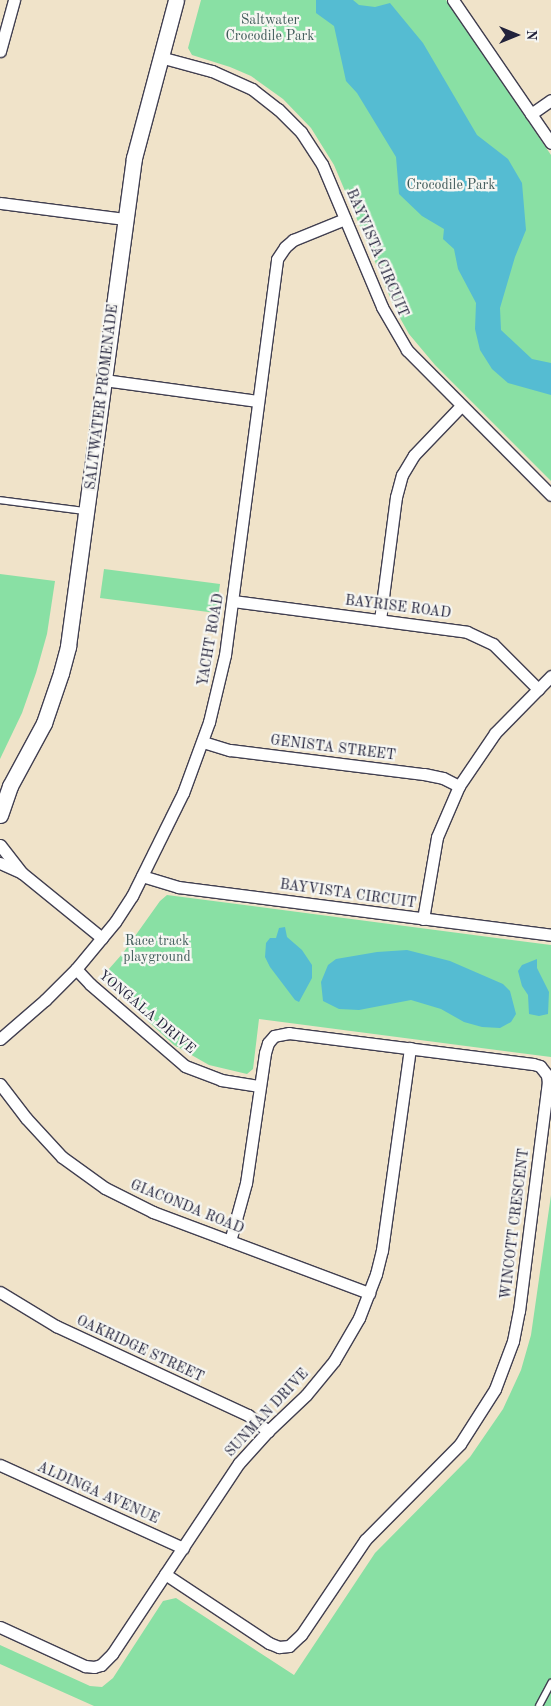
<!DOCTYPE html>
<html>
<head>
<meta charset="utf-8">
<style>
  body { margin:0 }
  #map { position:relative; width:551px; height:1706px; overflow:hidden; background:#f0e3c9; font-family:"Old Standard TT",serif }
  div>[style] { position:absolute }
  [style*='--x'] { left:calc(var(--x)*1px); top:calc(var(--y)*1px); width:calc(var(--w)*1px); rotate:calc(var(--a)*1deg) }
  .green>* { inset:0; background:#89e0a4 }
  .water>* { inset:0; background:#55bcd2 }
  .roads { filter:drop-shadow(1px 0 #413f50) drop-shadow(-1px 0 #413f50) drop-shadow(0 1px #413f50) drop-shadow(0 -1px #413f50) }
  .service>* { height:5.5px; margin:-2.75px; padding:0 2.75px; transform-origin:2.75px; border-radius:2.75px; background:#fff }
  .minor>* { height:11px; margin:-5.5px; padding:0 5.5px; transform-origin:5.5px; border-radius:5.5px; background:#fff }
  .tertiary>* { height:15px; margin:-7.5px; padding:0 7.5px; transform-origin:7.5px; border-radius:7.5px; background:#fff }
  span { translate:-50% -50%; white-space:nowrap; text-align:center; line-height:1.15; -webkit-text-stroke:4.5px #f6f6f2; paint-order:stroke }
  .park-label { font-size:14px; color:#415b5a }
  .street-label { font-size:14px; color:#22223b }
  .north { position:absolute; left:491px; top:10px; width:50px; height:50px; -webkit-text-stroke:4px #f6f6f2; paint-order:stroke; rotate:90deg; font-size:14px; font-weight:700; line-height:20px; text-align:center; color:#22223b }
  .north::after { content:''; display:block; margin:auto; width:18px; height:22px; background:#22223b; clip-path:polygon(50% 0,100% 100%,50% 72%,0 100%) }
</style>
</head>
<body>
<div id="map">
  <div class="green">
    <i style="clip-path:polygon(201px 0,446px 0,551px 155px,551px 481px,435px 365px,409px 334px,395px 309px,334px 165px,311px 128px,283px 99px,251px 76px,230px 67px,192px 55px,188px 48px)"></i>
    <i style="clip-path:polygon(104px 569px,220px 584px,216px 613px,100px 598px)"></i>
    <i style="clip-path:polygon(0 574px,55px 581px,47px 634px,36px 673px,22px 713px,0 759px)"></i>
    <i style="clip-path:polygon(167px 895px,551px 945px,551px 1057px,259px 1019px,253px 1069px,247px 1074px,209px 1065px,174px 1045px,101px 978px,123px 953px,160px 901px)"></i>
    <i style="clip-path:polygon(551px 1195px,551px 1706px,94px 1706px,0 1664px,0 1645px,90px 1686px,102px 1687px,113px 1678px,163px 1601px,176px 1598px,294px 1675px,375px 1553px,470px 1457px,503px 1409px,521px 1370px,531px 1335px)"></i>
  </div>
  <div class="water">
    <i style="clip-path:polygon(316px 0,353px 0,359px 5px,375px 7px,390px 3px,423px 43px,477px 135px,508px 159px,522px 183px,526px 230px,515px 257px,500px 308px,501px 330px,532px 359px,551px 363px,551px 395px,508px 383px,492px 369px,480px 350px,475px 329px,476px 303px,458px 269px,454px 249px,443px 239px,444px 229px,422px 216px,399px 194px,396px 157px,357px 93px,346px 81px,334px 26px,316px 13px)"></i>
    <i style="clip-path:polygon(285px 927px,287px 937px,302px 950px,312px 965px,312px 978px,299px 1002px,295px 1000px,270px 967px,265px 957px,266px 943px,270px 938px,276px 938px,279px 928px)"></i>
    <i style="clip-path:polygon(407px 950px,450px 961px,503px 984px,510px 991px,516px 1014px,511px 1022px,500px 1028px,482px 1027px,464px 1022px,441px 1009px,411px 1000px,359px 1010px,339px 1009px,323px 1001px,321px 982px,328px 965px,336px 959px,377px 952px)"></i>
    <i style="clip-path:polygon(537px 959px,537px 968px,549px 992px,548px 1014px,539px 1016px,529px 1014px,528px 995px,522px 986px,518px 971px,522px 965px)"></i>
  </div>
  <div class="roads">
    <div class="service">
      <i style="--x:0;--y:500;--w:86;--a:7.4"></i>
      <i style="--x:539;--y:1706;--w:26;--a:-62"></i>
    </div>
    <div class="minor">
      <i style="--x:453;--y:0;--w:173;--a:55.6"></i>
      <i style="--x:0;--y:51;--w:53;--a:-74.6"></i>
      <i style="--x:160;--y:57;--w:54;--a:15.1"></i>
      <i style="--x:212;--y:71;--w:44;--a:24.2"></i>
      <i style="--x:252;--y:89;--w:33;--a:38"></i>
      <i style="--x:278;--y:109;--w:33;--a:45"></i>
      <i style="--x:301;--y:132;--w:38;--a:57"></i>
      <i style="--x:322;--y:164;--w:155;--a:67.2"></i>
      <i style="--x:382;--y:307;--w:50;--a:59.8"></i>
      <i style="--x:407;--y:350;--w:204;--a:45.2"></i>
      <i style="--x:531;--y:114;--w:24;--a:-35"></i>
      <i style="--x:0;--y:203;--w:126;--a:7.3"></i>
      <i style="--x:104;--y:380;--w:155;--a:7.8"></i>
      <i style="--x:233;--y:601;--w:236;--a:7.5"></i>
      <i style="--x:467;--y:632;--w:29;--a:25"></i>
      <i style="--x:493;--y:644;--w:64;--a:45"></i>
      <i style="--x:380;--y:620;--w:124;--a:-82.6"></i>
      <i style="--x:396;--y:497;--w:23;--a:-75"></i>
      <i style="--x:402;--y:475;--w:23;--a:-59"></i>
      <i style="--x:414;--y:455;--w:68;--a:-46.2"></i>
      <i style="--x:203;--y:742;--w:28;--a:17"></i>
      <i style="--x:230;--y:750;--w:195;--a:7.1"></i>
      <i style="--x:424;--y:774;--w:19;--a:12"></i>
      <i style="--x:443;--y:778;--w:18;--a:27"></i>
      <i style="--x:0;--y:845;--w:36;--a:52"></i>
      <i style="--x:22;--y:873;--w:103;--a:39.1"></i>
      <i style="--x:0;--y:863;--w:22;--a:24"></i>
      <i style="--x:142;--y:876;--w:38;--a:17"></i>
      <i style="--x:178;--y:887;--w:376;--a:7.3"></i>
      <i style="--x:423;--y:919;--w:83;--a:-80.3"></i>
      <i style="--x:437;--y:837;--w:56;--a:-66.7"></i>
      <i style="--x:459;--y:786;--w:64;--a:-55.8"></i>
      <i style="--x:495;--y:733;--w:80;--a:-45.5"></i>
      <i style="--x:76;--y:969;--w:21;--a:47"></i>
      <i style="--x:90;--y:984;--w:125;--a:40.8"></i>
      <i style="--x:185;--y:1066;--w:39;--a:21"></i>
      <i style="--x:221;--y:1080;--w:39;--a:9"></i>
      <i style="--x:0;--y:1039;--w:60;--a:-40.9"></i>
      <i style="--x:45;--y:1000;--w:44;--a:-45"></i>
      <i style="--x:76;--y:969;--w:61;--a:-50.3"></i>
      <i style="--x:115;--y:922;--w:31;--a:-57"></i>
      <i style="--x:132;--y:896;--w:115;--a:-63.7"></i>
      <i style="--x:183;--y:793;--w:76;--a:-69.9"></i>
      <i style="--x:209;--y:722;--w:69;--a:-76.6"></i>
      <i style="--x:225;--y:655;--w:399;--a:-82.5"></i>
      <i style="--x:277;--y:259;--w:14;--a:-56"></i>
      <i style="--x:285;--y:247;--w:11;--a:-41"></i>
      <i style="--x:293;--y:240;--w:56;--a:-22"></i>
      <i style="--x:0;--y:1084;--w:43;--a:52.6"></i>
      <i style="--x:26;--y:1118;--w:53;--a:47.3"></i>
      <i style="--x:62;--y:1157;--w:53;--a:35.8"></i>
      <i style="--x:105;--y:1188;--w:54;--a:26.6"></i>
      <i style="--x:153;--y:1212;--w:231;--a:20.6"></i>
      <i style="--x:0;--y:1292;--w:66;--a:31.3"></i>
      <i style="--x:56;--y:1326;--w:212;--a:24.9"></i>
      <i style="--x:248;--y:1415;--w:26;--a:39"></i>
      <i style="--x:0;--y:1465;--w:201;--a:24.4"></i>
      <i style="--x:165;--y:1574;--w:125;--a:33.6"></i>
      <i style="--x:269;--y:1643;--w:11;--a:22"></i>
      <i style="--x:279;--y:1647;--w:10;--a:-6"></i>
      <i style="--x:289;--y:1646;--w:16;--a:-43"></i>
      <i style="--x:301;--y:1635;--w:115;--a:-56"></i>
      <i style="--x:365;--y:1540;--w:135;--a:-45.3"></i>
      <i style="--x:460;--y:1444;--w:65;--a:-57.5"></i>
      <i style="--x:495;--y:1389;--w:51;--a:-69.4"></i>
      <i style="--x:513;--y:1341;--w:31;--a:-79"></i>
      <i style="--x:519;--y:1311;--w:230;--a:-82.8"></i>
      <i style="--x:548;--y:1083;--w:8;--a:-97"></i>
      <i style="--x:547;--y:1075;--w:11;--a:-128"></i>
      <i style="--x:540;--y:1066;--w:7;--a:-164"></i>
      <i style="--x:533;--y:1064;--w:246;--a:-172.8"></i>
      <i style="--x:289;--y:1033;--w:15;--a:169"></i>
      <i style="--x:274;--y:1036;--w:9;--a:131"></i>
      <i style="--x:268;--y:1043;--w:10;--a:107"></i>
      <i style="--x:265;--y:1053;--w:131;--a:98.3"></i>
      <i style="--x:246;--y:1183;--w:60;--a:105.4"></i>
      <i style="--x:0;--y:1627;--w:94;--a:24.6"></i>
      <i style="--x:85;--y:1666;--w:9;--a:6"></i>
      <i style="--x:94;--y:1667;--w:7;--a:-16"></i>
      <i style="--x:101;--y:1665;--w:16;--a:-45"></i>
      <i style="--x:112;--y:1654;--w:229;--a:-56.4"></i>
      <i style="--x:239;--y:1463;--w:43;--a:-47.8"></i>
      <i style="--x:268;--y:1431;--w:52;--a:-43.5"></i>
      <i style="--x:306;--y:1395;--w:44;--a:-50.5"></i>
      <i style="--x:334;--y:1361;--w:50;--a:-59.8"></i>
      <i style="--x:359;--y:1318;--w:47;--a:-68.9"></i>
      <i style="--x:376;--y:1274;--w:25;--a:-76"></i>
      <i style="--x:382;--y:1250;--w:204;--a:-82.1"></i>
    </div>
    <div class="tertiary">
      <i style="--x:0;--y:815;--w:31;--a:-71"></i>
      <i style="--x:10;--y:786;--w:72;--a:-61.6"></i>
      <i style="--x:44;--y:723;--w:53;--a:-71.2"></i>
      <i style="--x:61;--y:673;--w:28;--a:-75"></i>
      <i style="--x:68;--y:646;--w:492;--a:-82.3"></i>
      <i style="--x:134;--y:158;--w:163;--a:-75.1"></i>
    </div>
  </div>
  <div class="park-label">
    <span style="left:270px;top:28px">Saltwater<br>Crocodile Park</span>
    <span style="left:451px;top:185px">Crocodile Park</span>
    <span style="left:157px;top:949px">Race track<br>playground</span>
  </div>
  <div class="street-label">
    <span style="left:377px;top:253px;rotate:67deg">BAYVISTA CIRCUIT</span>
    <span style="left:102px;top:397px;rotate:-83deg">SALTWATER PROMENADE</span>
    <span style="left:398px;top:607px;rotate:7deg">BAYRISE ROAD</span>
    <span style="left:211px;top:640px;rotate:-80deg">YACHT ROAD</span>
    <span style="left:333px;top:748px;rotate:7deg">GENISTA STREET</span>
    <span style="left:348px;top:894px;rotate:8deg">BAYVISTA CIRCUIT</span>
    <span style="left:147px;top:1012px;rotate:40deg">YONGALA DRIVE</span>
    <span style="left:187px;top:1207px;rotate:22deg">GIACONDA ROAD</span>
    <span style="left:515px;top:1224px;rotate:-83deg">WINCOTT CRESCENT</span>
    <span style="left:140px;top:1349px;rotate:25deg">OAKRIDGE STREET</span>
    <span style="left:267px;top:1413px;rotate:-47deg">SUNMAN DRIVE</span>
    <span style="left:98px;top:1493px;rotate:24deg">ALDINGA AVENUE</span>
  </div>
  <div class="north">N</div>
</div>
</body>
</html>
